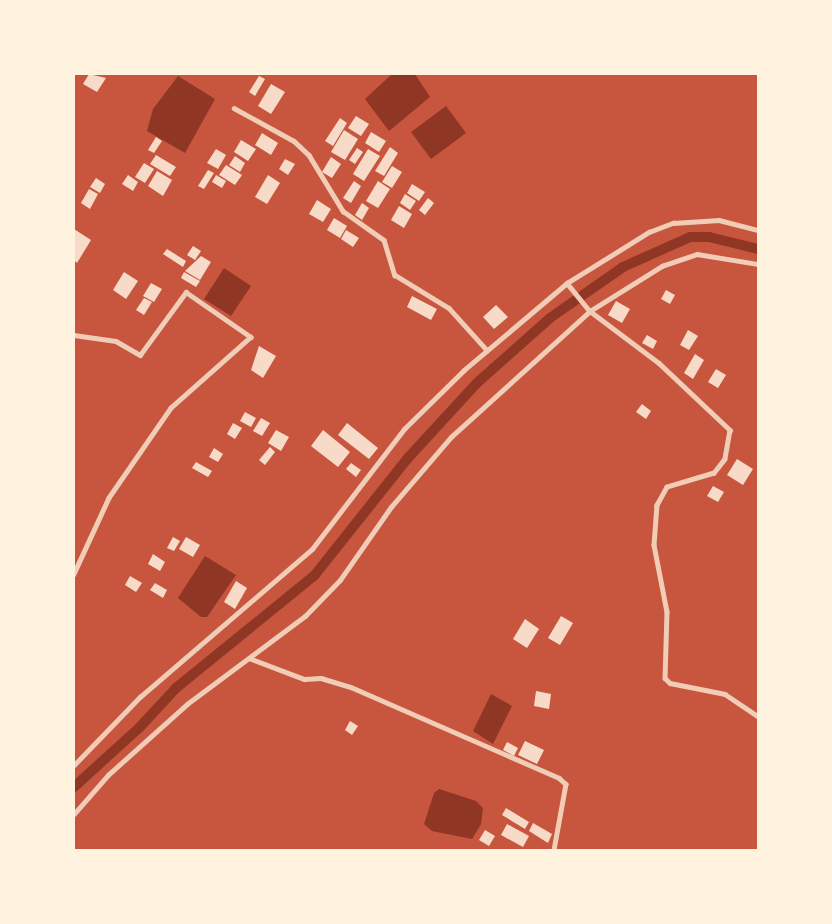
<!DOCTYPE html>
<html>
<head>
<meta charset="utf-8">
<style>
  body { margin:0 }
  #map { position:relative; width:832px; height:924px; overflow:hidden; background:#c8553d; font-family:Literata,serif }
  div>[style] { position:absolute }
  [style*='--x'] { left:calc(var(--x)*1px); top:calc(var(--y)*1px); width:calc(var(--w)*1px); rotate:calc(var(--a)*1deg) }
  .water>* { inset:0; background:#8f3625 }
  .canal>* { height:10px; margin:-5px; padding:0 5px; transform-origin:5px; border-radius:5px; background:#8f3625 }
  .building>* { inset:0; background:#f7dbc8 }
  .minor>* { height:4.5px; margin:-2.25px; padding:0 2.25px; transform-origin:2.25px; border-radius:2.25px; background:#f1ccb7 }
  span { translate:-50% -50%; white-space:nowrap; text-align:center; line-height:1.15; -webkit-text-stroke:4.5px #fff3e0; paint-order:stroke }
  .frame { position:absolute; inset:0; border:75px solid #fff3e0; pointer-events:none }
</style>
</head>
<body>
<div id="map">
  <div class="water">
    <i style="clip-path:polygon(392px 74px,415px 74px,430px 97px,389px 131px,365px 99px)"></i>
    <i style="clip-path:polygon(178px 76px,215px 99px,185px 153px,147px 131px,153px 109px)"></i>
    <i style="clip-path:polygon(446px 106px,466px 133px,431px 159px,411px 132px)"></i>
    <i style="clip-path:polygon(224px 268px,251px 286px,231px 316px,204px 299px)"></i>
    <i style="clip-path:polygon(205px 556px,236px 575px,207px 617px,201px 617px,178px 598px)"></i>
    <i style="clip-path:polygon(491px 694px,512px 706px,493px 744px,473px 731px)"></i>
    <i style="clip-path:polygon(439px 789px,476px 801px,483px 808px,481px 824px,472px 839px,432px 831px,424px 824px,434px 793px)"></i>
  </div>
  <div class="canal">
    <i style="--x:74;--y:787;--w:89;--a:-42.3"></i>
    <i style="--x:140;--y:727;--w:53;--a:-47.3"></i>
    <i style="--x:176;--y:688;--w:178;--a:-39.1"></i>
    <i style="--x:314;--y:576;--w:151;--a:-51.5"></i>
    <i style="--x:408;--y:458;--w:103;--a:-47.4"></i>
    <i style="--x:478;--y:382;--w:96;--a:-41.6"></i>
    <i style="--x:550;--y:318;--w:89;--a:-34.9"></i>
    <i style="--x:623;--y:267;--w:73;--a:-24.1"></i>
    <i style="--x:690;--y:237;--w:19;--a:0"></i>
    <i style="--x:709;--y:237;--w:50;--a:13.8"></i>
  </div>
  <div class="building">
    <i style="clip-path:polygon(89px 74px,106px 78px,97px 92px,83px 84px)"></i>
    <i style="clip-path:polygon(259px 76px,265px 79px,255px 96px,249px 92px)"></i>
    <i style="clip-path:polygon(271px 84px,285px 92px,271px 114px,258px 106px)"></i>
    <i style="clip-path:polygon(356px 116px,369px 124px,361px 136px,348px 128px)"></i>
    <i style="clip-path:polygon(340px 118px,347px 123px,333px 146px,325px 141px)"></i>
    <i style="clip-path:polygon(344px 130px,358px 139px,345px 160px,331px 152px)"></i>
    <i style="clip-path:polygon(371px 132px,386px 141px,379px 152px,365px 143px)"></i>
    <i style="clip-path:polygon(262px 133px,278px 143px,271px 155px,255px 145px)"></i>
    <i style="clip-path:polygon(156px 137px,162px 141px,154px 153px,148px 150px)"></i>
    <i style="clip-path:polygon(241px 140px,256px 149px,248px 161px,234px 152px)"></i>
    <i style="clip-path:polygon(390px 147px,398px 153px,384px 176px,375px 171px)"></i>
    <i style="clip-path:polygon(357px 148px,363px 152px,355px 164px,349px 160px)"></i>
    <i style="clip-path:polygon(216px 149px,226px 155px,218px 169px,207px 163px)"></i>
    <i style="clip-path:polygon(368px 149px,380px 156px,364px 181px,353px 174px)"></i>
    <i style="clip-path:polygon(156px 155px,176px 167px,170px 176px,150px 164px)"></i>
    <i style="clip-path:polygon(235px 156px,245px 163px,240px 172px,229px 165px)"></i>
    <i style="clip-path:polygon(331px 157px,341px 164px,332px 178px,322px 172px)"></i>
    <i style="clip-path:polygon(285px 159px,295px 164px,288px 175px,279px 169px)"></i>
    <i style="clip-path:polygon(144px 163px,154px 169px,145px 183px,135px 177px)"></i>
    <i style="clip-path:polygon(226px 165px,242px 175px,235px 185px,219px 175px)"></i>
    <i style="clip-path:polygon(392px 166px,402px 172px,392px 188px,382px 182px)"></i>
    <i style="clip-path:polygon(208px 170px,214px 173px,204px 189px,198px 186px)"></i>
    <i style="clip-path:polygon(157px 171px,172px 180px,163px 196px,148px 186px)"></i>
    <i style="clip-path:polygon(128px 175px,138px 182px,133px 191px,122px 184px)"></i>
    <i style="clip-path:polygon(216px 175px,226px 181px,222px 188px,212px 182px)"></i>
    <i style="clip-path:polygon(268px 175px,280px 183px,267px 204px,255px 197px)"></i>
    <i style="clip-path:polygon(96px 178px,105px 184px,100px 193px,90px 187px)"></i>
    <i style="clip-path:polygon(354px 181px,361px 186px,351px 203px,343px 198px)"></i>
    <i style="clip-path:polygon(378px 181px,390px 189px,378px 208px,366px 201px)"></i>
    <i style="clip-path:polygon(412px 184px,425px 192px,419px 201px,407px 193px)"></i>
    <i style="clip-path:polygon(89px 189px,98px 194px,90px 209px,81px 203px)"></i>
    <i style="clip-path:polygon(405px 194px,416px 201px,410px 210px,400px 203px)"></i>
    <i style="clip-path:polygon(428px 198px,434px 203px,425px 215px,419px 210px)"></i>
    <i style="clip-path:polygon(317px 200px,331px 209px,323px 222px,309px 214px)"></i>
    <i style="clip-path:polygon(362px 203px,369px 208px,362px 220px,355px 215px)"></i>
    <i style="clip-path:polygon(399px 206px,412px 214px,404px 228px,391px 220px)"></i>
    <i style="clip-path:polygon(334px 218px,347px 226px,340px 238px,327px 230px)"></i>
    <i style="clip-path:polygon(74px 229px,91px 240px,77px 263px,74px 260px)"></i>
    <i style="clip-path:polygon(346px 230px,359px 238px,353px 247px,341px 239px)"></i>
    <i style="clip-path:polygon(193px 246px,201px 251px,195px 260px,187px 255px)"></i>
    <i style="clip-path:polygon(167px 249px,186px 261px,183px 267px,163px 254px)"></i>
    <i style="clip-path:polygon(201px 256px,211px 262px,200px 280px,185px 271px)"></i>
    <i style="clip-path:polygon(124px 272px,138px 281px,126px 299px,113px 290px)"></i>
    <i style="clip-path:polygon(184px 272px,200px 281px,196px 287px,181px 278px)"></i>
    <i style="clip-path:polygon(151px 283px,162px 289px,154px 302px,143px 296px)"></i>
    <i style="clip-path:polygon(666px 290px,675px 295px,670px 304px,661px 299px)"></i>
    <i style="clip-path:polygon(412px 296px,437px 309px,431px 320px,407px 307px)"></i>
    <i style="clip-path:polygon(144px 298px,152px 302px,144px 315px,136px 310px)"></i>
    <i style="clip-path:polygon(616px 301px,630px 309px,622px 323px,608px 315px)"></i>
    <i style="clip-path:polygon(496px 305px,508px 317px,494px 329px,483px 317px)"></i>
    <i style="clip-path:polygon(688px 330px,698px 336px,689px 350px,680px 345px)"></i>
    <i style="clip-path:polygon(647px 335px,657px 341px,653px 349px,642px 343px)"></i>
    <i style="clip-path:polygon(259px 346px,276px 356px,263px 378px,251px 370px)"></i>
    <i style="clip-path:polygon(695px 354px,704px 360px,693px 379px,684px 373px)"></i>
    <i style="clip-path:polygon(716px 369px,726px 375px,718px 388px,708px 382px)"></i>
    <i style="clip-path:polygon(642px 404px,651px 411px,646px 419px,636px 412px)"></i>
    <i style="clip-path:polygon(245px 412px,256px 418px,251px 427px,240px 421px)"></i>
    <i style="clip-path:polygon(261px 418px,270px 423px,262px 436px,253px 431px)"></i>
    <i style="clip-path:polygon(233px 423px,242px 428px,235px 439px,227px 434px)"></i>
    <i style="clip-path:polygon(347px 423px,378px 448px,369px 459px,338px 435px)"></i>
    <i style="clip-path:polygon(276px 430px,289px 437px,281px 451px,268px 443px)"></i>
    <i style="clip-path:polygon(323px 430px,350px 452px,338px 467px,311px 446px)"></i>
    <i style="clip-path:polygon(270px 447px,275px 452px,265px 465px,259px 460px)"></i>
    <i style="clip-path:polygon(214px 448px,223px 454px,218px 462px,209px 457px)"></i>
    <i style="clip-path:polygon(737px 459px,753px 469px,743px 485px,727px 475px)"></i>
    <i style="clip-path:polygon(196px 462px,212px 471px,208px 477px,192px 468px)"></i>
    <i style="clip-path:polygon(351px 463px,361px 470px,356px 477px,346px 469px)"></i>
    <i style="clip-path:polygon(713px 486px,724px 492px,718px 502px,707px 496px)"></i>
    <i style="clip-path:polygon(173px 537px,180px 541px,174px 551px,167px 548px)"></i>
    <i style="clip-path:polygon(186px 537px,200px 545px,193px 557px,179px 549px)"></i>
    <i style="clip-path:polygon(153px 554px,165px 562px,160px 571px,148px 564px)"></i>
    <i style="clip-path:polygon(130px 576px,142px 583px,136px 592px,125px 585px)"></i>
    <i style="clip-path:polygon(236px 581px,247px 588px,235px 609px,224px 602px)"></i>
    <i style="clip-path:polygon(155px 583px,167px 590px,163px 598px,150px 590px)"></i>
    <i style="clip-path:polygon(561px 616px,573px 623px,560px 645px,548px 638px)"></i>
    <i style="clip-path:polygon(525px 619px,539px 629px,527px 648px,513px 639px)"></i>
    <i style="clip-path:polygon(536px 691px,551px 694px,549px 709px,534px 706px)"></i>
    <i style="clip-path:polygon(350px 721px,358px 726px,352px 735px,345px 730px)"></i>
    <i style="clip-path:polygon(525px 741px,544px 750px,537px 764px,518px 755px)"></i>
    <i style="clip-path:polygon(507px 742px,518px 748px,514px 756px,503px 750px)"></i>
    <i style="clip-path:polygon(506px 808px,529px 822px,525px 829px,502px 815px)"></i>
    <i style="clip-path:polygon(533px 823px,552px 834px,548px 843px,529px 831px)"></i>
    <i style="clip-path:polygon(507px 824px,529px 836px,523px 847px,501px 835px)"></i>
    <i style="clip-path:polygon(485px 830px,495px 836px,489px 846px,479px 840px)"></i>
  </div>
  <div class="minor">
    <i style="--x:234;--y:108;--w:68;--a:28.8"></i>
    <i style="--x:294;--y:141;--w:21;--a:43"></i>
    <i style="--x:309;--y:155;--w:66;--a:58.7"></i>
    <i style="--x:343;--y:211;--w:50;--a:35.3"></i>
    <i style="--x:384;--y:240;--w:37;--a:73"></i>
    <i style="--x:395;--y:275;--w:63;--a:31.4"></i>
    <i style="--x:449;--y:308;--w:57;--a:47.9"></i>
    <i style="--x:567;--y:283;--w:36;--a:51"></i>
    <i style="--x:590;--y:311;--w:86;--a:37"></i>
    <i style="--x:659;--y:363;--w:98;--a:43.3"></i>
    <i style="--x:730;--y:430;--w:29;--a:100"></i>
    <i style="--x:725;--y:459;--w:18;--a:128"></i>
    <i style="--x:714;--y:473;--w:49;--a:163.4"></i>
    <i style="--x:667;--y:487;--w:21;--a:119"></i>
    <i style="--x:657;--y:505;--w:40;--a:94.3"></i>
    <i style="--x:654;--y:545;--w:68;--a:79"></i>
    <i style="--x:667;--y:612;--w:66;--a:91.7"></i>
    <i style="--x:665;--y:678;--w:7;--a:45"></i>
    <i style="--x:670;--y:683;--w:56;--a:11.3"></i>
    <i style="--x:725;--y:694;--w:40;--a:34"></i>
    <i style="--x:74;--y:335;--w:42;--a:8.1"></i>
    <i style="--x:116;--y:341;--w:28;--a:30"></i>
    <i style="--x:140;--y:355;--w:78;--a:-53.9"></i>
    <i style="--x:186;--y:292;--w:79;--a:34.7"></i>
    <i style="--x:251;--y:337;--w:107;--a:138.4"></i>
    <i style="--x:171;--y:408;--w:109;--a:124.6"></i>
    <i style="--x:109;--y:498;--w:84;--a:114.7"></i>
    <i style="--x:249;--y:658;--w:59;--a:20.9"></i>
    <i style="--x:304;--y:679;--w:17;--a:-3"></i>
    <i style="--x:321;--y:678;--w:31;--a:17"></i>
    <i style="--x:351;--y:687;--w:227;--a:23.6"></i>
    <i style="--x:559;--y:778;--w:9;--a:41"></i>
    <i style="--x:566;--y:784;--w:67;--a:100.3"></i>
    <i style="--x:74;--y:765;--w:95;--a:-45.9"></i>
    <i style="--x:140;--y:697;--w:227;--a:-40.7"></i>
    <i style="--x:312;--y:549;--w:151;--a:-52.5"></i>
    <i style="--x:404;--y:429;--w:84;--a:-44.5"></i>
    <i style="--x:464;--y:370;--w:135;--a:-40.2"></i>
    <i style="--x:567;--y:283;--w:97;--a:-31.9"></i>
    <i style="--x:649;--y:232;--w:26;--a:-21"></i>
    <i style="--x:673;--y:223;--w:46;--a:-3.7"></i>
    <i style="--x:719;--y:220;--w:40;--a:14.4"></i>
    <i style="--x:74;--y:814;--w:52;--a:-48.9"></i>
    <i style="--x:108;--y:775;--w:106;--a:-41.9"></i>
    <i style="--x:187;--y:704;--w:147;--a:-36.7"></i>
    <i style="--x:305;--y:616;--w:50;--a:-45.8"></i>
    <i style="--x:340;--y:580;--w:89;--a:-55.1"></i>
    <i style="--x:391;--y:507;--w:92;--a:-49.4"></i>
    <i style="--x:451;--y:437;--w:188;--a:-42.2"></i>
    <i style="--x:590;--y:311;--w:85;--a:-32"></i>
    <i style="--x:662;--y:266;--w:37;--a:-19"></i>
    <i style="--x:697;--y:254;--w:62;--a:9.3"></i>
  </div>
  <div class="frame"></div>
</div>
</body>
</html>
